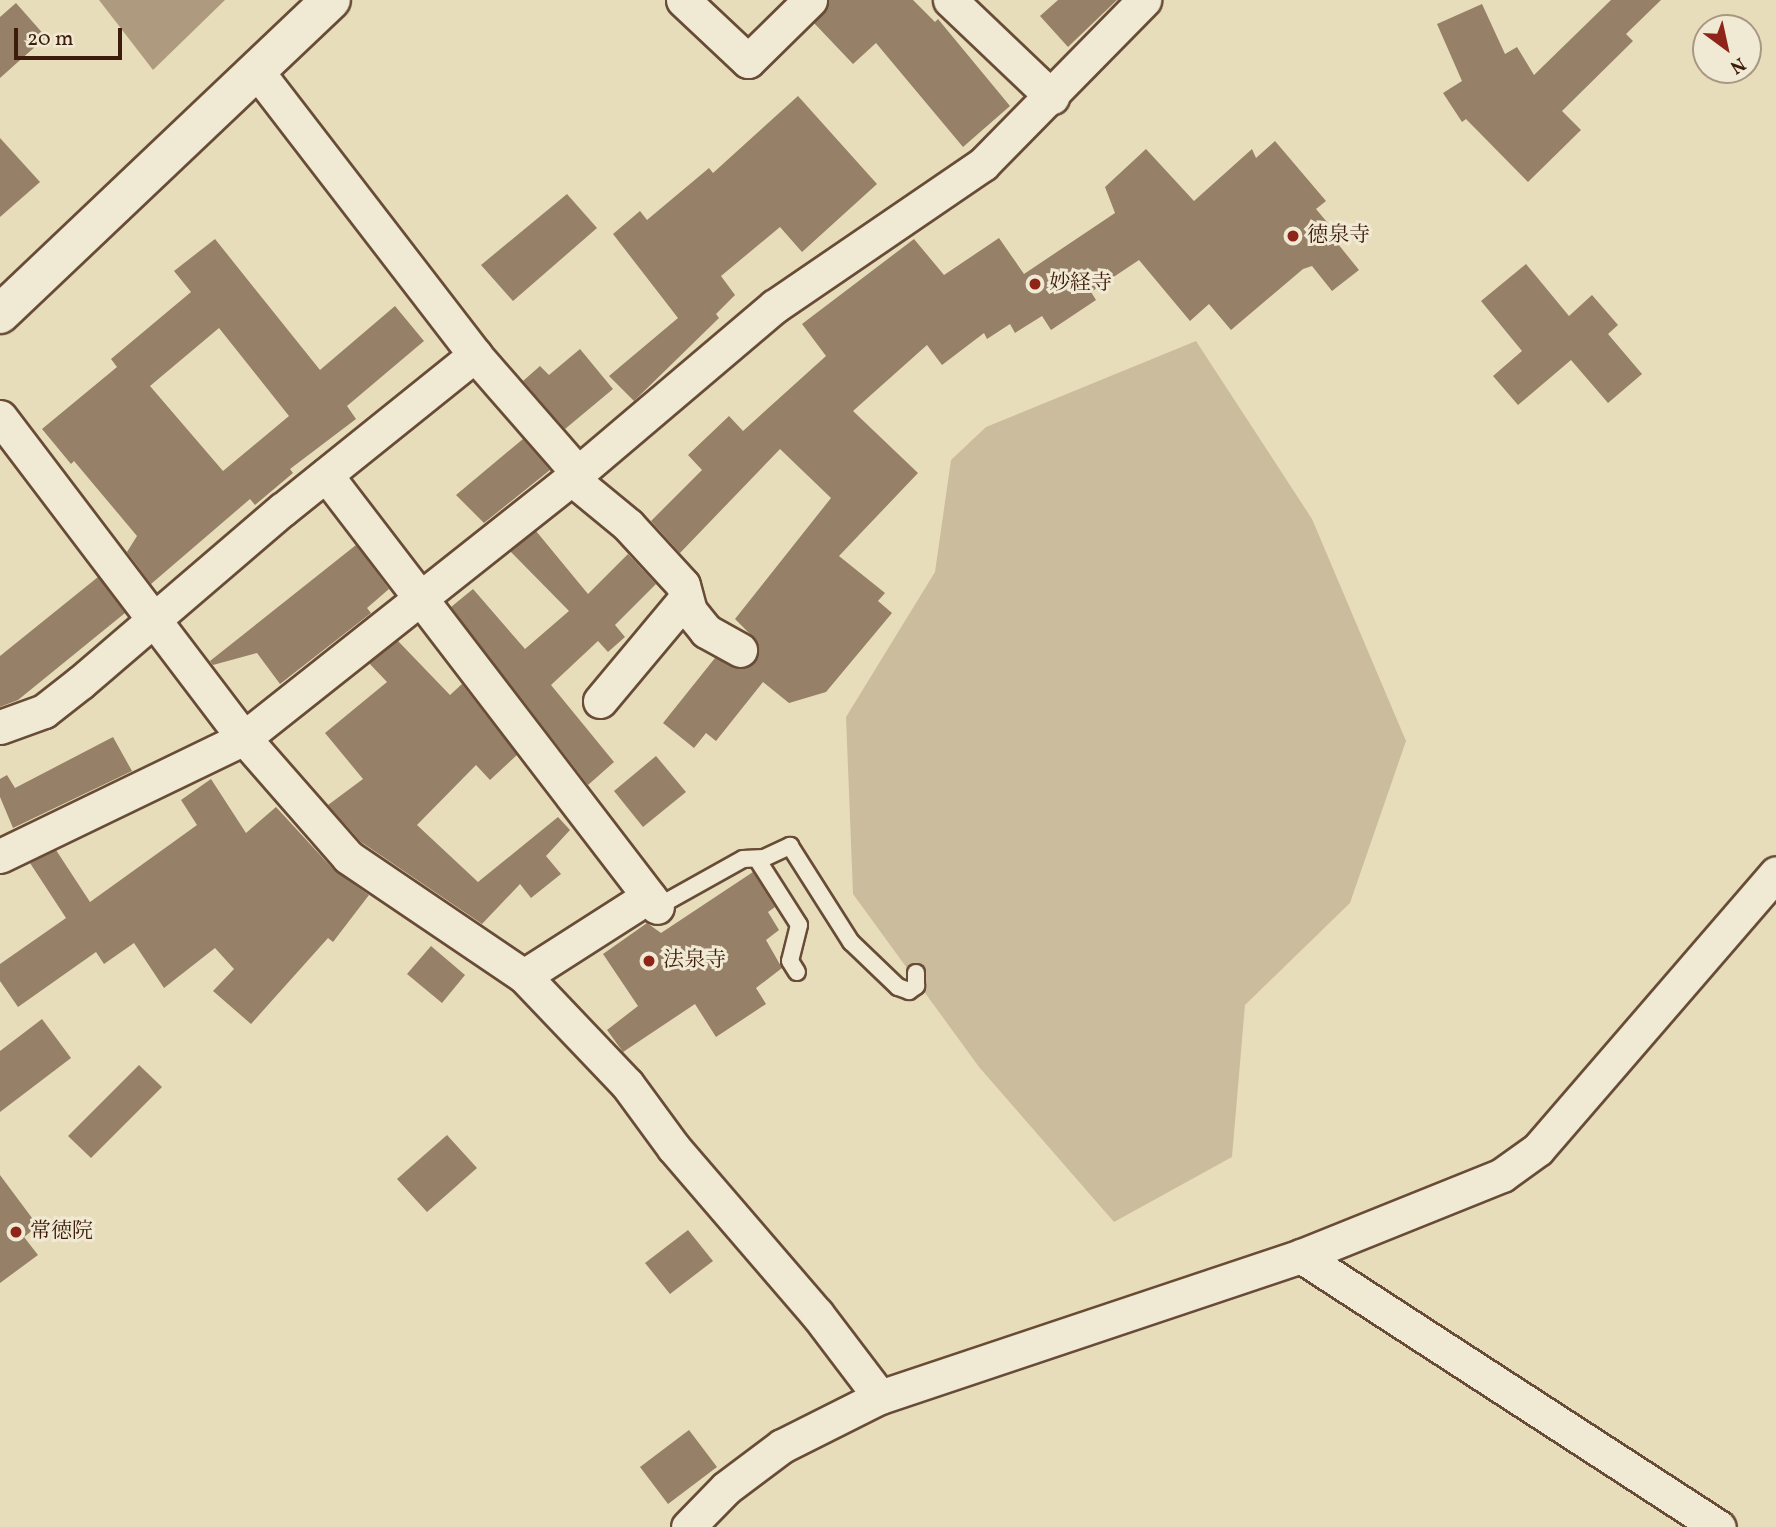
<!DOCTYPE html>
<html>
<head>
<meta charset="utf-8">
<style>
  body { margin:0 }
  #map { position:relative; width:1776px; height:1527px; overflow:hidden; background:#e8ddbb; font-family:Vollkorn,"Noto Serif JP",serif }
  div>[style] { position:absolute }
  [style*='--x'] { left:calc(var(--x)*1px); top:calc(var(--y)*1px); width:calc(var(--w)*1px); rotate:calc(var(--a)*1deg) }
  .green>* { inset:0; background:#cbbc9d }
  .water>* { inset:0; background:#ae9b7f }
  .building>* { inset:0; background:#968067 }
  .roads { filter:drop-shadow(2px 0 #684c37) drop-shadow(-2px 0 #684c37) drop-shadow(0 2px #684c37) drop-shadow(0 -2px #684c37) }
  .lane>* { height:16px; margin:-8px; padding:0 8px; transform-origin:8px; border-radius:8px; background:#f0e9d3 }
  .street>* { height:33px; margin:-16.5px; padding:0 16.5px; transform-origin:16.5px; border-radius:16.5px; background:#f0e9d3 }
  .secondary>* { height:38px; margin:-19px; padding:0 19px; transform-origin:19px; border-radius:19px; background:#f0e9d3 }
  .dots>* { width:19px; height:19px; translate:-50% -50%; box-sizing:border-box; border:4px solid #f0e9d3; border-radius:50% }
  span { translate:-50% -50%; white-space:nowrap; text-align:center; line-height:1.15; -webkit-text-stroke:6px #f0e9d3; paint-order:stroke }
  .poi-label { font-size:21px; color:#3e1c0b }
  .left { translate:0 -50%; text-align:left }
  .north { position:absolute; left:1692px; top:14px; width:70px; height:70px; box-sizing:border-box; background:#f0e9d3; border:2px solid #a99783; border-radius:50%; rotate:147deg; font-size:19px; font-weight:700; line-height:28px; text-align:center; color:#3e1c0b }
  .north::after { content:''; display:block; margin:auto; width:24px; height:32px; background:#8f2418; clip-path:polygon(50% 0,100% 100%,50% 72%,0 100%) }
  .scale { position:absolute; left:14px; top:28px; width:108px; height:32px; box-sizing:border-box; border:4px solid #3e1c0b; border-top:0; padding-left:9px; font-size:21px; line-height:24px; white-space:nowrap; color:#3e1c0b; -webkit-text-stroke:5px #f0e9d3; paint-order:stroke }
</style>
</head>
<body>
<div id="map">
  <div class="green">
    <i style="clip-path:polygon(1196px 341px,1312px 519px,1406px 741px,1350px 903px,1245px 1005px,1232px 1157px,1114px 1222px,979px 1067px,853px 894px,846px 717px,935px 572px,951px 460px,986px 427px)"></i>
  </div>
  <div class="water">
    <i style="clip-path:polygon(99px 0,225px 0,153px 70px)"></i>
  </div>
  <div class="building">
    <i style="clip-path:polygon(829px 0,913px 0,935px 22px,938px 19px,1010px 106px,963px 147px,876px 43px,853px 64px,814px 23px)"></i>
    <i style="clip-path:polygon(1058px 0,1117px 0,1068px 47px,1040px 16px)"></i>
    <i style="clip-path:polygon(1611px 0,1661px 0,1626px 34px,1633px 41px,1562px 111px,1581px 130px,1528px 182px,1466px 119px,1462px 122px,1443px 93px,1462px 81px,1437px 24px,1482px 4px,1505px 54px,1517px 47px,1534px 75px)"></i>
    <i style="clip-path:polygon(16px 3px,46px 37px,0 78px,0 17px)"></i>
    <i style="clip-path:polygon(798px 96px,877px 184px,802px 252px,780px 227px,721px 276px,735px 295px,716px 314px,719px 318px,634px 401px,609px 376px,678px 318px,613px 234px,640px 211px,647px 220px,709px 168px,713px 173px)"></i>
    <i style="clip-path:polygon(0 138px,40px 182px,0 217px)"></i>
    <i style="clip-path:polygon(1275px 141px,1326px 201px,1316px 209px,1342px 240px,1338px 244px,1359px 270px,1332px 291px,1312px 266px,1303px 269px,1231px 330px,1209px 304px,1190px 321px,1139px 260px,1091px 292px,1096px 300px,1051px 330px,1042px 316px,1015px 333px,1010px 324px,987px 339px,984px 333px,942px 365px,927px 345px,853px 411px,918px 473px,839px 556px,885px 593px,878px 601px,892px 613px,826px 692px,789px 703px,763px 682px,716px 741px,706px 733px,694px 748px,663px 723px,715px 658px,740px 669px,756px 660px,757px 641px,735px 619px,831px 498px,780px 449px,680px 553px,651px 521px,702px 470px,688px 455px,729px 416px,743px 431px,826px 356px,802px 324px,914px 239px,944px 275px,999px 238px,1024px 274px,1115px 213px,1105px 187px,1146px 149px,1194px 201px,1252px 149px,1256px 158px)"></i>
    <i style="clip-path:polygon(567px 194px,597px 228px,513px 301px,481px 265px)"></i>
    <i style="clip-path:polygon(evenodd,215px 239px,320px 370px,395px 306px,424px 341px,347px 406px,356px 419px,290px 469px,293px 473px,255px 505px,250px 499px,151px 584px,127px 552px,137px 536px,74px 461px,71px 464px,42px 429px,117px 367px,111px 359px,191px 292px,174px 271px,215px 239px,219px 328px,289px 416px,223px 471px,150px 386px,219px 328px)"></i>
    <i style="clip-path:polygon(1526px 264px,1569px 316px,1592px 295px,1618px 325px,1608px 334px,1642px 374px,1608px 403px,1571px 360px,1518px 405px,1493px 376px,1522px 351px,1481px 301px)"></i>
    <i style="clip-path:polygon(580px 349px,613px 389px,565px 429px,523px 381px,540px 366px,549px 375px)"></i>
    <i style="clip-path:polygon(523px 439px,550px 470px,484px 523px,456px 495px)"></i>
    <i style="clip-path:polygon(536px 531px,588px 594px,628px 554px,656px 584px,615px 625px,625px 637px,608px 652px,598px 641px,551px 685px,614px 762px,588px 785px,451px 607px,473px 589px,525px 649px,569px 611px,510px 551px)"></i>
    <i style="clip-path:polygon(356px 545px,389px 589px,367px 608px,371px 613px,280px 684px,257px 653px,213px 665px,210px 661px)"></i>
    <i style="clip-path:polygon(98px 577px,125px 613px,18px 700px,0 707px,0 656px)"></i>
    <i style="clip-path:polygon(398px 641px,450px 695px,462px 684px,517px 755px,490px 780px,476px 765px,417px 825px,478px 882px,558px 817px,570px 830px,546px 856px,561px 874px,531px 898px,520px 884px,482px 924px,361px 842px,328px 805px,363px 779px,325px 733px,387px 682px,369px 663px)"></i>
    <i style="clip-path:polygon(113px 737px,132px 771px,13px 828px,0 797px,0 779px,7px 775px,15px 788px)"></i>
    <i style="clip-path:polygon(656px 756px,686px 792px,643px 827px,614px 791px)"></i>
    <i style="clip-path:polygon(211px 779px,246px 833px,276px 807px,334px 870px,369px 895px,333px 942px,328px 938px,251px 1024px,213px 991px,234px 969px,215px 948px,164px 988px,134px 943px,104px 964px,96px 952px,18px 1007px,0 981px,0 964px,66px 918px,30px 863px,56px 850px,90px 902px,197px 825px,181px 800px)"></i>
    <i style="clip-path:polygon(753px 872px,775px 907px,768px 912px,779px 930px,766px 940px,782px 968px,756px 988px,766px 1004px,716px 1037px,695px 1004px,623px 1052px,607px 1030px,638px 1006px,603px 954px,647px 923px,661px 933px)"></i>
    <i style="clip-path:polygon(431px 946px,465px 975px,442px 1003px,407px 974px)"></i>
    <i style="clip-path:polygon(42px 1019px,71px 1058px,0 1112px,0 1051px)"></i>
    <i style="clip-path:polygon(139px 1065px,162px 1087px,91px 1158px,68px 1136px)"></i>
    <i style="clip-path:polygon(447px 1135px,477px 1168px,427px 1212px,397px 1179px)"></i>
    <i style="clip-path:polygon(0 1175px,38px 1226px,24px 1237px,38px 1255px,0 1283px)"></i>
    <i style="clip-path:polygon(688px 1230px,713px 1261px,670px 1294px,645px 1263px)"></i>
    <i style="clip-path:polygon(689px 1430px,717px 1467px,668px 1504px,640px 1467px)"></i>
  </div>
  <div class="roads">
    <div class="lane">
      <i style="--x:757;--y:859;--w:78;--a:57.5"></i>
      <i style="--x:799;--y:925;--w:37;--a:104"></i>
      <i style="--x:790;--y:961;--w:13;--a:58"></i>
      <i style="--x:657;--y:907;--w:98;--a:-29.2"></i>
      <i style="--x:743;--y:859;--w:21;--a:-3"></i>
      <i style="--x:764;--y:858;--w:29;--a:-25"></i>
      <i style="--x:790;--y:846;--w:114;--a:57.6"></i>
      <i style="--x:851;--y:942;--w:65;--a:43.8"></i>
      <i style="--x:898;--y:987;--w:12;--a:20"></i>
      <i style="--x:909;--y:991;--w:9;--a:-36"></i>
      <i style="--x:916;--y:986;--w:13;--a:-90"></i>
    </div>
    <div class="street">
      <i style="--x:683;--y:0;--w:89;--a:43.2"></i>
      <i style="--x:748;--y:61;--w:87;--a:-44.5"></i>
      <i style="--x:950;--y:0;--w:141;--a:43.6"></i>
      <i style="--x:255;--y:69;--w:361;--a:52.4"></i>
      <i style="--x:475;--y:355;--w:157;--a:48.9"></i>
      <i style="--x:0;--y:417;--w:403;--a:52.8"></i>
      <i style="--x:244;--y:738;--w:158;--a:48.8"></i>
      <i style="--x:348;--y:857;--w:212;--a:34.1"></i>
      <i style="--x:524;--y:976;--w:149;--a:46.4"></i>
      <i style="--x:627;--y:1084;--w:79;--a:53.7"></i>
      <i style="--x:674;--y:1148;--w:219;--a:49.3"></i>
      <i style="--x:817;--y:1314;--w:104;--a:52.8"></i>
      <i style="--x:326;--y:475;--w:544;--a:52.54"></i>
      <i style="--x:571;--y:478;--w:74;--a:39.5"></i>
      <i style="--x:628;--y:525;--w:81;--a:47.5"></i>
      <i style="--x:683;--y:585;--w:27;--a:75"></i>
      <i style="--x:690;--y:611;--w:26;--a:51"></i>
      <i style="--x:706;--y:631;--w:39;--a:29"></i>
      <i style="--x:600;--y:701;--w:134;--a:-50.1"></i>
      <i style="--x:0;--y:727;--w:47;--a:-20"></i>
      <i style="--x:44;--y:711;--w:47;--a:-38.1"></i>
      <i style="--x:81;--y:682;--w:265;--a:-40.6"></i>
      <i style="--x:282;--y:510;--w:248;--a:-38.8"></i>
      <i style="--x:0;--y:856;--w:271;--a:-25.8"></i>
      <i style="--x:244;--y:738;--w:426;--a:-38.4"></i>
      <i style="--x:578;--y:473;--w:258;--a:-40.3"></i>
      <i style="--x:775;--y:306;--w:252;--a:-34.3"></i>
      <i style="--x:983;--y:164;--w:230;--a:-45.5"></i>
      <i style="--x:524;--y:976;--w:148;--a:-32.6"></i>
      <i style="--x:1301;--y:1256;--w:498;--a:33"></i>
      <i style="--x:688;--y:1527;--w:54;--a:-45.7"></i>
      <i style="--x:726;--y:1488;--w:70;--a:-36.9"></i>
      <i style="--x:782;--y:1446;--w:110;--a:-26.6"></i>
      <i style="--x:880;--y:1397;--w:444;--a:-18.5"></i>
      <i style="--x:1301;--y:1256;--w:217;--a:-21.9"></i>
      <i style="--x:1502;--y:1175;--w:44;--a:-35.8"></i>
      <i style="--x:1538;--y:1149;--w:364;--a:-49.2"></i>
    </div>
    <div class="secondary">
      <i style="--x:0;--y:314;--w:456;--a:-43.5"></i>
    </div>
  </div>
  <div class="dots">
    <i style="left:1293px;top:236px;background:#8f2418"></i>
    <i style="left:1035px;top:284px;background:#8f2418"></i>
    <i style="left:649px;top:961px;background:#8f2418"></i>
    <i style="left:16px;top:1232px;background:#8f2418"></i>
  </div>
  <div class="poi-label">
    <span class="left" style="left:1307px;top:236px">徳泉寺</span>
    <span class="left" style="left:1049px;top:284px">妙経寺</span>
    <span class="left" style="left:663px;top:961px">法泉寺</span>
    <span class="left" style="left:30px;top:1232px">常徳院</span>
  </div>
  <div class="north">N</div>
  <div class="scale">20 m</div>
</div>
</body>
</html>
